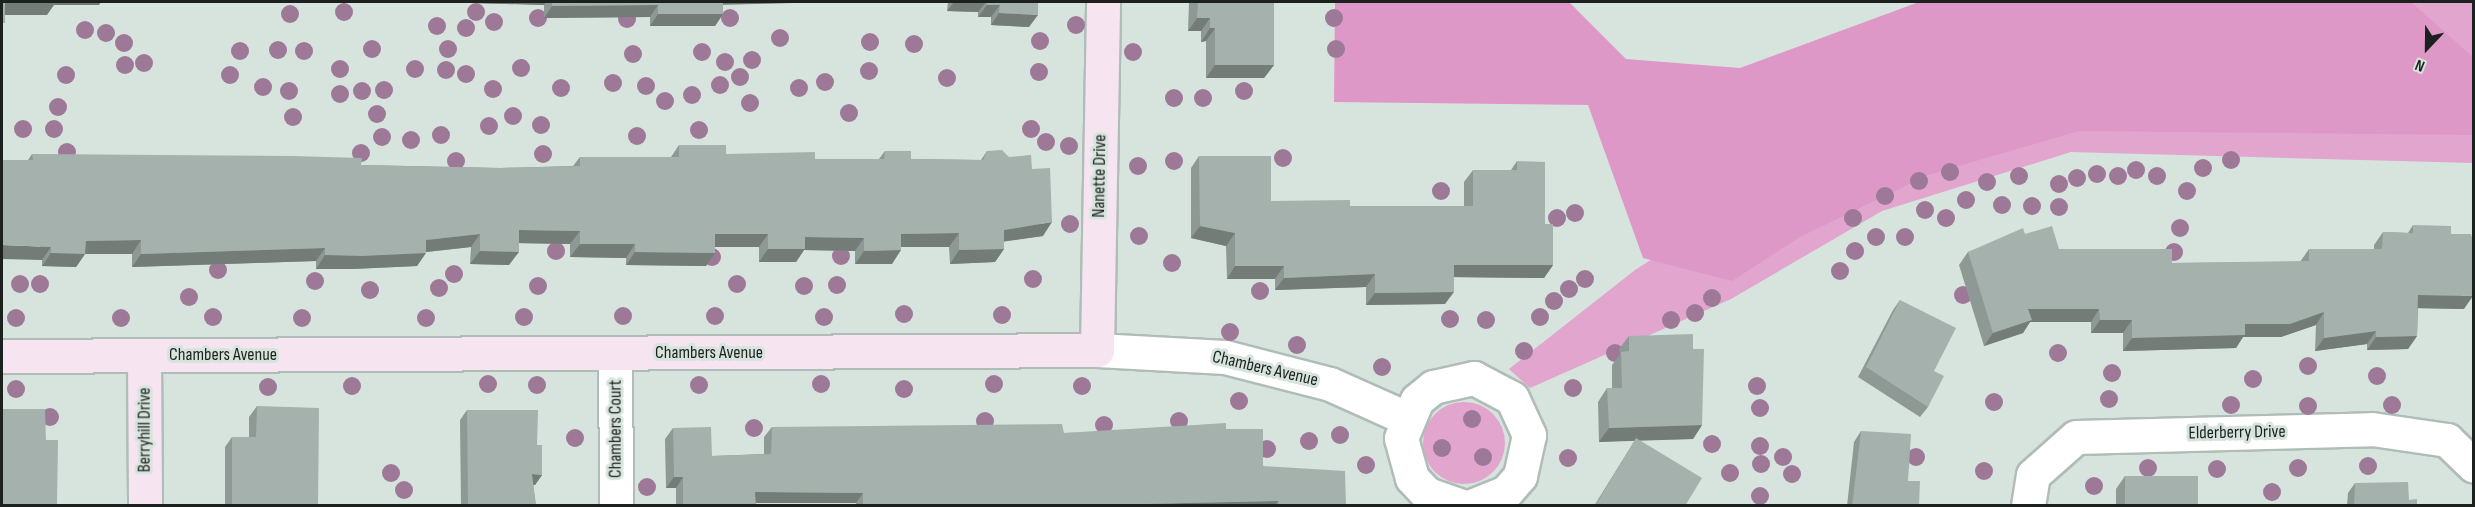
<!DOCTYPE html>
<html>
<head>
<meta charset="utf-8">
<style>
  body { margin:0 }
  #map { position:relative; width:2475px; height:507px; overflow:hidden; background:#d7e4dd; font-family:"Sofia Sans Condensed",sans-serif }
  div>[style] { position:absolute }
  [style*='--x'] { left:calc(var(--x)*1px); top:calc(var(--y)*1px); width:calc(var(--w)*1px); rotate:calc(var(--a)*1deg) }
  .green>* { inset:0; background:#e1a5ce }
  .round { border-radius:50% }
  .forest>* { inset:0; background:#dd98c8 }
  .roads { filter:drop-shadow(2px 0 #b0bcb7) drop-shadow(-2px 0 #b0bcb7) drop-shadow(0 2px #b0bcb7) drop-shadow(0 -2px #b0bcb7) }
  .street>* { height:33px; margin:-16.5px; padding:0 16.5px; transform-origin:16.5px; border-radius:16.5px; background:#fff }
  .secondary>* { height:33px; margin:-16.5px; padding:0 16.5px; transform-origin:16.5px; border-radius:16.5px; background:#f6e4f1 }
  .trees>* { width:18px; height:18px; margin:-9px; border-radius:50%; background:#9e7897 }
  .wall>* { inset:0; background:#8e9894 }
  .shaded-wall>* { inset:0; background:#747c78 }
  .building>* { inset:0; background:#a5b1ac }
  span { translate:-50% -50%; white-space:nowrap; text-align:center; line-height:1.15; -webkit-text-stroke:6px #d7e4dd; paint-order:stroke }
  .street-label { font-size:18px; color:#1c211f }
  .frame { position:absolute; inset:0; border:3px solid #1c211f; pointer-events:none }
  .north { position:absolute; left:2397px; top:18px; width:60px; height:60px; -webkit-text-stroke:4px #d7e4dd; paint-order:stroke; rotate:202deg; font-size:16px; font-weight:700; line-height:24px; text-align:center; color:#1c211f }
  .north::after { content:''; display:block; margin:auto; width:21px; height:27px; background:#1c211f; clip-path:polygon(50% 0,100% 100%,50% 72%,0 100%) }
</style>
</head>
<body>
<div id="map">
  <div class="green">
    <i style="clip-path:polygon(2053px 2px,2473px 2px,2473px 163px,2071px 152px,1882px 211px,1731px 299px,1530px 388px,1509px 369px,1635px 270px)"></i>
    <i class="round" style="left:1423px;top:402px;width:82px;height:82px"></i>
  </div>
  <div class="forest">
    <i style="clip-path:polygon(1335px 2px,1569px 2px,1626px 59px,1740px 68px,1919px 2px,2411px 2px,2473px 57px,2473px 135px,2079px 131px,1928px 175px,1800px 237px,1732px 281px,1643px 258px,1588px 105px,1334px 102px)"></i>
  </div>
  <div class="roads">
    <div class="street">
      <i style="--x:1097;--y:350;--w:128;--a:3.1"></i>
      <i style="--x:1225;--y:357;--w:108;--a:14.4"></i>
      <i style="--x:1330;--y:384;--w:83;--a:24.1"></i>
      <i style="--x:615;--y:353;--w:153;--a:89.6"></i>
      <i style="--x:1462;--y:506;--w:37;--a:-161"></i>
      <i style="--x:1427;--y:494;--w:22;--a:-133"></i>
      <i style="--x:1412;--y:478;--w:41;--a:-105.4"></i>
      <i style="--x:1401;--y:438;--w:41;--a:-67.2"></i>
      <i style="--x:1417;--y:400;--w:21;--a:-39"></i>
      <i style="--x:1433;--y:387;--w:42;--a:-12.4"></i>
      <i style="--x:1474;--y:378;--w:43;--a:27.8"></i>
      <i style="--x:1512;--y:398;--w:41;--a:65.3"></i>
      <i style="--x:1529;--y:435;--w:42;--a:102.4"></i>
      <i style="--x:1520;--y:476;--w:21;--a:131"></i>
      <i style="--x:1506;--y:492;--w:38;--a:158"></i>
      <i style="--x:2028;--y:506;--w:31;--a:-81"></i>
      <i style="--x:2033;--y:475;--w:57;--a:-41.5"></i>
      <i style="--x:2076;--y:437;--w:296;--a:-1.5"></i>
      <i style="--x:2372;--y:429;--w:76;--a:8.3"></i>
      <i style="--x:2447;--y:440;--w:37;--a:44"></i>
    </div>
    <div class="secondary">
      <i style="--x:144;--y:355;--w:151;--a:89.6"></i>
      <i style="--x:2;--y:356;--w:1095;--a:-0.31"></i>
      <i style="--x:1097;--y:350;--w:348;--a:-89"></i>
    </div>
  </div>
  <div class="trees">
    <i style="left:344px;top:12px"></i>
    <i style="left:476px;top:12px"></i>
    <i style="left:290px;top:14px"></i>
    <i style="left:538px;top:18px"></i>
    <i style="left:730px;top:18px"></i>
    <i style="left:1334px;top:18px"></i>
    <i style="left:627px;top:19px"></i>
    <i style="left:494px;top:22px"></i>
    <i style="left:1076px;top:25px"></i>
    <i style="left:437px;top:26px"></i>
    <i style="left:466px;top:28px"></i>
    <i style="left:85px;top:30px"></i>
    <i style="left:106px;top:33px"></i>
    <i style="left:780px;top:38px"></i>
    <i style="left:1040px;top:41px"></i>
    <i style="left:870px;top:42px"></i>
    <i style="left:124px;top:43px"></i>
    <i style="left:914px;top:44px"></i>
    <i style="left:372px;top:49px"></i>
    <i style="left:448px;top:49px"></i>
    <i style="left:1336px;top:49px"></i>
    <i style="left:278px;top:50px"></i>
    <i style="left:240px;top:51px"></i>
    <i style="left:304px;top:51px"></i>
    <i style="left:702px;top:52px"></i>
    <i style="left:1133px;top:52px"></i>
    <i style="left:633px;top:54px"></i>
    <i style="left:752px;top:60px"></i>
    <i style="left:725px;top:62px"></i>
    <i style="left:144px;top:63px"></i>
    <i style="left:125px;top:65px"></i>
    <i style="left:521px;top:68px"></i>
    <i style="left:340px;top:69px"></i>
    <i style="left:415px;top:69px"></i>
    <i style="left:446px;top:70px"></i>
    <i style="left:869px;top:71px"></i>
    <i style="left:1039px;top:72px"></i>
    <i style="left:466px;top:74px"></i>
    <i style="left:66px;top:75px"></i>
    <i style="left:230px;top:75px"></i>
    <i style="left:740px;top:77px"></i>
    <i style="left:947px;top:78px"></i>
    <i style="left:825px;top:82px"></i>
    <i style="left:613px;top:83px"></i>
    <i style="left:720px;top:85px"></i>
    <i style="left:646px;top:86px"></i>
    <i style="left:263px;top:87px"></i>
    <i style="left:561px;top:88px"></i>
    <i style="left:799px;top:88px"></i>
    <i style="left:493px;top:89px"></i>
    <i style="left:384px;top:90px"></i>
    <i style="left:289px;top:91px"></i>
    <i style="left:362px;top:91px"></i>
    <i style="left:1244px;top:91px"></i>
    <i style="left:340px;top:94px"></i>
    <i style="left:692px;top:95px"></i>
    <i style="left:1174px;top:98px"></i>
    <i style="left:1203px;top:98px"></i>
    <i style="left:665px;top:101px"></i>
    <i style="left:750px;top:103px"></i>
    <i style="left:58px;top:107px"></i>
    <i style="left:849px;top:113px"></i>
    <i style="left:377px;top:114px"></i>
    <i style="left:513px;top:116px"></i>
    <i style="left:293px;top:117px"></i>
    <i style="left:541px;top:125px"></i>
    <i style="left:489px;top:126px"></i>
    <i style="left:23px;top:129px"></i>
    <i style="left:54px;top:129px"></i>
    <i style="left:1031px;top:129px"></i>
    <i style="left:699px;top:130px"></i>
    <i style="left:441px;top:135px"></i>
    <i style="left:637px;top:136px"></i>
    <i style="left:382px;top:137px"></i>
    <i style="left:411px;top:140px"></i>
    <i style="left:1046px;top:142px"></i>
    <i style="left:1069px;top:146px"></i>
    <i style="left:67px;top:152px"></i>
    <i style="left:361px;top:153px"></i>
    <i style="left:543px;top:154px"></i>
    <i style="left:1283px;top:158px"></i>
    <i style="left:2231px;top:160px"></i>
    <i style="left:456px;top:161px"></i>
    <i style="left:1174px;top:161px"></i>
    <i style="left:1138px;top:166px"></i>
    <i style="left:2203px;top:168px"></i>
    <i style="left:2136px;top:170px"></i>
    <i style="left:1950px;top:172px"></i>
    <i style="left:2097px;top:174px"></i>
    <i style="left:2019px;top:176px"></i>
    <i style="left:2118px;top:176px"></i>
    <i style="left:2157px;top:176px"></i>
    <i style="left:2077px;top:178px"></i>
    <i style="left:1919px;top:181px"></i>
    <i style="left:1987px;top:182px"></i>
    <i style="left:2059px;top:184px"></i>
    <i style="left:1441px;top:191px"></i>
    <i style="left:2187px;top:191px"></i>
    <i style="left:1885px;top:196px"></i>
    <i style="left:1966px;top:200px"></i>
    <i style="left:2002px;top:205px"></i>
    <i style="left:2032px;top:206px"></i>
    <i style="left:2059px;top:207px"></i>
    <i style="left:1925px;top:210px"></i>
    <i style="left:1575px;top:213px"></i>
    <i style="left:1557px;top:218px"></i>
    <i style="left:1853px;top:218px"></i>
    <i style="left:1946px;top:218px"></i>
    <i style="left:1070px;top:224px"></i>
    <i style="left:2180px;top:228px"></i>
    <i style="left:1139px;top:236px"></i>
    <i style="left:1876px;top:237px"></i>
    <i style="left:1905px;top:237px"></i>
    <i style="left:556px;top:251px"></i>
    <i style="left:1855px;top:251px"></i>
    <i style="left:2174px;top:252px"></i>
    <i style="left:841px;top:256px"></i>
    <i style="left:712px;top:257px"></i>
    <i style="left:1172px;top:263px"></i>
    <i style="left:218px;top:270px"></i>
    <i style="left:1840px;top:271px"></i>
    <i style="left:454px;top:274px"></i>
    <i style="left:1033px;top:279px"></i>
    <i style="left:1585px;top:279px"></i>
    <i style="left:315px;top:281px"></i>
    <i style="left:20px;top:284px"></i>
    <i style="left:40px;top:284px"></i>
    <i style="left:737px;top:284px"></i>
    <i style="left:837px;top:285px"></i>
    <i style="left:538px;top:286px"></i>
    <i style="left:804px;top:286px"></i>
    <i style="left:439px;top:288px"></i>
    <i style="left:1569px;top:289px"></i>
    <i style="left:370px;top:290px"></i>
    <i style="left:1260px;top:291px"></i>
    <i style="left:1963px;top:295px"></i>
    <i style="left:189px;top:297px"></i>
    <i style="left:1712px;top:298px"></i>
    <i style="left:1554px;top:301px"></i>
    <i style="left:1695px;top:313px"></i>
    <i style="left:904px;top:314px"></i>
    <i style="left:1002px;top:315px"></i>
    <i style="left:623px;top:316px"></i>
    <i style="left:715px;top:316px"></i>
    <i style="left:213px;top:317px"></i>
    <i style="left:524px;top:317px"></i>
    <i style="left:824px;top:317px"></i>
    <i style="left:1540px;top:317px"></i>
    <i style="left:16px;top:318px"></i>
    <i style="left:121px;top:318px"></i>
    <i style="left:302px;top:318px"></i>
    <i style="left:426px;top:318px"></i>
    <i style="left:1450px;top:319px"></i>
    <i style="left:1486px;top:320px"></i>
    <i style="left:1671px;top:320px"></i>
    <i style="left:1230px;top:332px"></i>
    <i style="left:1297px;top:345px"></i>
    <i style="left:1524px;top:351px"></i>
    <i style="left:1615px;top:353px"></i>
    <i style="left:2058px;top:353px"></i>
    <i style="left:2308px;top:366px"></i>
    <i style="left:1382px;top:367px"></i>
    <i style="left:2112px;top:373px"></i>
    <i style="left:2377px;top:376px"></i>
    <i style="left:2253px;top:379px"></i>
    <i style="left:488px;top:384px"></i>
    <i style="left:821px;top:384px"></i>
    <i style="left:994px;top:384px"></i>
    <i style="left:537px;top:385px"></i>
    <i style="left:699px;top:385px"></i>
    <i style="left:352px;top:386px"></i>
    <i style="left:1082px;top:386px"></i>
    <i style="left:1757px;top:386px"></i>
    <i style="left:268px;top:387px"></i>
    <i style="left:1573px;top:388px"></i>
    <i style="left:16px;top:389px"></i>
    <i style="left:904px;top:389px"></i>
    <i style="left:2109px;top:399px"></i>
    <i style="left:1239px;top:401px"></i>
    <i style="left:1994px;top:402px"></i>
    <i style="left:2231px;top:405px"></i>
    <i style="left:2392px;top:405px"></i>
    <i style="left:2308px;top:406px"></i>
    <i style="left:1760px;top:408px"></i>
    <i style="left:50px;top:417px"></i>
    <i style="left:1472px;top:419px"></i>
    <i style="left:985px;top:421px"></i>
    <i style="left:1179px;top:421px"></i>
    <i style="left:1104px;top:425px"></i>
    <i style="left:754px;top:428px"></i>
    <i style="left:1340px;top:435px"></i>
    <i style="left:575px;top:438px"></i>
    <i style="left:1309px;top:441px"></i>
    <i style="left:1712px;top:444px"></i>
    <i style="left:1760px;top:446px"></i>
    <i style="left:1442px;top:448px"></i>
    <i style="left:1267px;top:449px"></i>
    <i style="left:1483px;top:457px"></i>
    <i style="left:1783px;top:457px"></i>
    <i style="left:1916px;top:457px"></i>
    <i style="left:1568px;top:458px"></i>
    <i style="left:1761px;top:464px"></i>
    <i style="left:1366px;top:465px"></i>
    <i style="left:2368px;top:466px"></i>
    <i style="left:2148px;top:468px"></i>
    <i style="left:2298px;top:468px"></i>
    <i style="left:2217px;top:469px"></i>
    <i style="left:1984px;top:471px"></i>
    <i style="left:391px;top:473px"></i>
    <i style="left:1730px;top:473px"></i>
    <i style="left:1792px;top:474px"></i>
    <i style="left:2094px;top:486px"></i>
    <i style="left:647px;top:487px"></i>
    <i style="left:404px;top:490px"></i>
    <i style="left:2272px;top:492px"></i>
    <i style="left:1760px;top:496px"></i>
  </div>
  <div class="wall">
    <i style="clip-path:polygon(437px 2px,835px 2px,723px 4px,723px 14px,715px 26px,650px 26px,650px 17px,544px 18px,544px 5px)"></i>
    <i style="clip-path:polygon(948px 2px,1038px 2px,1029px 27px,991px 25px,991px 17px,978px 17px,978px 12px,947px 11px)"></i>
    <i style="clip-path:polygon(1189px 2px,1274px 2px,1274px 65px,1264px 78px,1206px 78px,1206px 41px,1201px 42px,1201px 31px,1188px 31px)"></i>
    <i style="clip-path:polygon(679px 145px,726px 154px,815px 159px,879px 159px,885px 151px,911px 159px,981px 160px,987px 151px,1009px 157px,1032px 169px,1043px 236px,1004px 241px,1004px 249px,995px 262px,950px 264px,949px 247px,901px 247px,892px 264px,855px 264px,855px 251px,804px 250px,796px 262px,759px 262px,759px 247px,715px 247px,706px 266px,626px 265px,626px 258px,570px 257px,570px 244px,519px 243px,509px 265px,470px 264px,471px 247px,426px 252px,417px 266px,352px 269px,316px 269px,316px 261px,132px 267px,132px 254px,85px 254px,76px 267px,42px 266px,42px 260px,28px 160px,32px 154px,361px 165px,500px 168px,573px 166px,580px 157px,671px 157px)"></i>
    <i style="clip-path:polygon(1199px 156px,1271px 201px,1350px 206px,1464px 206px,1464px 182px,1473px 170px,1511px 170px,1517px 161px,1545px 224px,1553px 265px,1544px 278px,1454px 277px,1445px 304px,1366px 305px,1366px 287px,1275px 290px,1275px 279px,1227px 279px,1226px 246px,1191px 238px,1191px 168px)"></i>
    <i style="clip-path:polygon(2413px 225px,2451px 234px,2464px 309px,2418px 308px,2417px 336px,2408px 349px,2367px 350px,2367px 344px,2315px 351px,2316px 325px,2281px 337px,2243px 337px,2236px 348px,2123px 351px,2123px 333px,2091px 333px,2091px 322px,2030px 322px,2023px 333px,1984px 346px,1959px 265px,1968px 252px,2025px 234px,2059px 249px,2172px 263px,2300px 262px,2309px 249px,2374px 249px,2374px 245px,2383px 232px,2408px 233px)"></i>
    <i style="clip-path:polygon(1900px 300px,1934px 371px,1928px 407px,1920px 417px,1858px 377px,1893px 310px)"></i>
    <i style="clip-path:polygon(1629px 336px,1693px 349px,1702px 425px,1693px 439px,1640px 440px,1685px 506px,1594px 506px,1635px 440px,1599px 442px,1598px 402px,1607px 388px,1612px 388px,1612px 365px,1620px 354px,1619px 349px)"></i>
    <i style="clip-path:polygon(257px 406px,318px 506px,225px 506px,225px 447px,232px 437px,249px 437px,249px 417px)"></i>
    <i style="clip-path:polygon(467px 410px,537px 445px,542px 475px,535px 485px,533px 485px,536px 506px,461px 506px,460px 420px)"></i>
    <i style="clip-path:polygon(772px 427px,1064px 433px,1226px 429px,1263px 466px,1346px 506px,856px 506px,856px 503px,756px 503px,756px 506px,676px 506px,676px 488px,666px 488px,665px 439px,673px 428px,712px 456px,764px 454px,764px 437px)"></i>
    <i style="clip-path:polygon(1861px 431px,1908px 481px,1919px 506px,1847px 506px,1854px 442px)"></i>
    <i style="clip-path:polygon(2125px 476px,2198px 506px,2116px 506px,2116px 489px)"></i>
    <i style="clip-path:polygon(2355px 483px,2409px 500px,2417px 506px,2347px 506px,2348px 493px)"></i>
  </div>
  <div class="shaded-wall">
    <i style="clip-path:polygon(49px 2px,101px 2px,99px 5px,54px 5px,47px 15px,2px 15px,5px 3px)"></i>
    <i style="clip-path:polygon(437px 2px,546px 2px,544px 5px)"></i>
    <i style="clip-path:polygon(717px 2px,835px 2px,715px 5px)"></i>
    <i style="clip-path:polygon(954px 2px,986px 2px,978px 12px,947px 11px)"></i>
    <i style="clip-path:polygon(658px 5px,650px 17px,544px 18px,552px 6px)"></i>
    <i style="clip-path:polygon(987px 5px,1000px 5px,991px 17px,978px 17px)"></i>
    <i style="clip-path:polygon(999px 13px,1038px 15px,1029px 27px,991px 25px)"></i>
    <i style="clip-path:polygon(658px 14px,723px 14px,715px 26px,650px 26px)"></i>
    <i style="clip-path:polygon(1197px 18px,1210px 18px,1201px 31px,1188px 31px)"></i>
    <i style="clip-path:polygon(1210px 28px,1215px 28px,1206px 41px,1201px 42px)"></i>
    <i style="clip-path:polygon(1215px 65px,1274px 65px,1264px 78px,1206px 78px)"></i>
    <i style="clip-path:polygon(1052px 222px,1043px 236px,994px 243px,1004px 230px)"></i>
    <i style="clip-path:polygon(1200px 226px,1235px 233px,1226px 246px,1191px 238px)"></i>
    <i style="clip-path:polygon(519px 230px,580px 231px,570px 244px,510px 243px)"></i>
    <i style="clip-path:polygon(959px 233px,949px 247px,892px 247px,901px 234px)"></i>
    <i style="clip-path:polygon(480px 234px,471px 247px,417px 253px,426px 240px)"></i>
    <i style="clip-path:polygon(715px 234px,768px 234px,759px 247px,706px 247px)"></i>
    <i style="clip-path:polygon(805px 237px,864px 238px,855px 251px,804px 250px,796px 262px,759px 262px,768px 249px)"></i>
    <i style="clip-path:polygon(141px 240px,132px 254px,85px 254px,76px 267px,42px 266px,51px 253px,86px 241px)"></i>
    <i style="clip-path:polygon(580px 244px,635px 244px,626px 258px,570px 257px)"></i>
    <i style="clip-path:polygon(2px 245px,51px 247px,42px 260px,2px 259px)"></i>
    <i style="clip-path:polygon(325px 248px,316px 261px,132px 267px,141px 254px)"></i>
    <i style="clip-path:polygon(1004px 249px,995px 262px,950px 264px,959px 250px)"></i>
    <i style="clip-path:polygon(901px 250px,892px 264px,855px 264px,864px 251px)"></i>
    <i style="clip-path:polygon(480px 251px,519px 252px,509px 265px,470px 264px)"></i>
    <i style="clip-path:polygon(635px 252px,715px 253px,706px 266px,626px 265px)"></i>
    <i style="clip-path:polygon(426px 253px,417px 266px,352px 269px,316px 269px,325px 255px)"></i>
    <i style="clip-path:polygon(1454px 265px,1553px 265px,1544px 278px,1445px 277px)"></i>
    <i style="clip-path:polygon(1235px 266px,1284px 266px,1275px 279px,1227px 279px)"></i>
    <i style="clip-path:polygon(1375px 274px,1366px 287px,1275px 290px,1284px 278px)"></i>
    <i style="clip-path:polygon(1454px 292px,1445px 304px,1366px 305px,1375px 293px)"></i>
    <i style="clip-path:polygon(2418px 295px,2473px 296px,2464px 309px,2409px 308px)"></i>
    <i style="clip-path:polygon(2028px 309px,2099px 309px,2091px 322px,2030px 322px,2023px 333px,1984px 346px,1993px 333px)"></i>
    <i style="clip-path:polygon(2324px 312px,2316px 325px,2281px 337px,2243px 337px,2236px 348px,2123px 351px,2132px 338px,2245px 324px)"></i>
    <i style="clip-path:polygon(2100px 320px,2132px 320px,2123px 333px,2091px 333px)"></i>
    <i style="clip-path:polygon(2376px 331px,2367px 344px,2315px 351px,2324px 338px)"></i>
    <i style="clip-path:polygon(2417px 336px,2408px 349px,2367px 350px,2376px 337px)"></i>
    <i style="clip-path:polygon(1702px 425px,1693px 439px,1599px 442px,1609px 428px)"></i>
    <i style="clip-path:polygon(532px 474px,542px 475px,535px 485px,525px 485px)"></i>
    <i style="clip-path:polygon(674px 477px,683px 477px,676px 488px,666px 488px)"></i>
    <i style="clip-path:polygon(755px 492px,863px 493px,856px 503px,748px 503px)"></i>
    <i style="clip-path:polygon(1278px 501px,1275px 506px,1061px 506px)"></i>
  </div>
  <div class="building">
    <i style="clip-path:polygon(2px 2px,55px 2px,55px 3px,5px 3px,5px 23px,2px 23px)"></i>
    <i style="clip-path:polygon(552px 2px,723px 2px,723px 14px,658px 14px,658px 5px,552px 6px)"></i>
    <i style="clip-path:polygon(987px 2px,1038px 2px,1038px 15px,999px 13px,1000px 5px,987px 5px)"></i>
    <i style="clip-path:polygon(1198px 2px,1274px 2px,1274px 65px,1215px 65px,1215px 28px,1210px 28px,1210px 18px,1197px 18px)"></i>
    <i style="clip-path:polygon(679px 145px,726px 145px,726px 154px,815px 152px,815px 159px,884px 159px,885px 151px,911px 151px,911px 159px,983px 160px,987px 151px,1002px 150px,1009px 157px,1031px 155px,1032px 169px,1050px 168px,1052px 222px,1004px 230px,1004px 249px,959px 250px,959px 233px,901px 234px,901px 250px,864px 251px,864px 238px,805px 237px,805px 249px,768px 249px,768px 234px,715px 234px,715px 253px,635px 252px,635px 244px,580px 244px,580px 231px,519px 230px,519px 252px,480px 251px,480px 234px,426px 240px,426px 253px,362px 256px,325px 255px,325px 248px,141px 254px,141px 240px,86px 241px,85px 254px,51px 253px,51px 247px,2px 245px,2px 160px,33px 160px,32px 154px,292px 156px,362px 158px,361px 165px,500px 168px,580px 166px,580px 157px,679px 157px)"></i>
    <i style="clip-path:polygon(1199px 156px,1271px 156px,1271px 201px,1350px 200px,1350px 206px,1473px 206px,1473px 170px,1517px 170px,1517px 161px,1545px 162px,1545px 224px,1553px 224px,1553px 265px,1454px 265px,1454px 292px,1375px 293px,1375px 274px,1284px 278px,1284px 266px,1235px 266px,1235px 233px,1200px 226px)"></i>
    <i style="clip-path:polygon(2413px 225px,2451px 226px,2451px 234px,2471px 234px,2474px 245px,2473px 296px,2418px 295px,2417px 336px,2376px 337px,2376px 331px,2324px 338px,2324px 312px,2290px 324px,2245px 324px,2245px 335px,2132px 338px,2132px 320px,2100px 320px,2099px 309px,2028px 309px,2032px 320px,1993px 333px,1968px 252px,2023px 228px,2025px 234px,2052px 226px,2059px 249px,2172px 249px,2172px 263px,2309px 261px,2309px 249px,2382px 249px,2383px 232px,2413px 233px)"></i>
    <i style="clip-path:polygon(1900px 300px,1956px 328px,1934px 371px,1944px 376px,1928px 407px,1866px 367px)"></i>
    <i style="clip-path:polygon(1693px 334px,1693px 349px,1704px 349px,1702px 425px,1609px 428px,1607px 388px,1622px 388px,1621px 352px,1629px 351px,1629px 336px)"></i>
    <i style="clip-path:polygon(257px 406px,319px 408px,318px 506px,232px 506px,232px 437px,256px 437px)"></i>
    <i style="clip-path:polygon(2px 409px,45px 409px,46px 440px,58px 440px,57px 506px,2px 506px)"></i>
    <i style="clip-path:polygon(467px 410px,538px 410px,537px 445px,542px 445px,542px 475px,532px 474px,536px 506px,468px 506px)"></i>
    <i style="clip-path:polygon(1226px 423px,1226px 429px,1263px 429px,1263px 466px,1345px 471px,1346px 506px,1279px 506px,1278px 501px,1061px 506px,863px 506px,863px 493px,755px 492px,756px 506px,683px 506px,683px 477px,674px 477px,673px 428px,711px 427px,712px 456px,771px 454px,772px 427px,1062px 424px,1064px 433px)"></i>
    <i style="clip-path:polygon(1861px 431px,1911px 434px,1908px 481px,1920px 481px,1919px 506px,1852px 506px)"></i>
    <i style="clip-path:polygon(1636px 438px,1702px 478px,1685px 506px,1595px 506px)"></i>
    <i style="clip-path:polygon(2125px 476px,2198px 476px,2198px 506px,2125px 506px)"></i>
    <i style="clip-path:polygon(2408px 482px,2409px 500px,2417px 499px,2417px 506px,2354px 506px,2355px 483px)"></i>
  </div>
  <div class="street-label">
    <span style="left:1100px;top:176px;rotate:-89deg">Nanette Drive</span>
    <span style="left:709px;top:353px">Chambers Avenue</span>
    <span style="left:223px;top:355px">Chambers Avenue</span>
    <span style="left:1265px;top:369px;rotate:13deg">Chambers Avenue</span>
    <span style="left:616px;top:429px;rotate:-90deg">Chambers Court</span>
    <span style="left:145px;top:430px;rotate:-90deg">Berryhill Drive</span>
    <span style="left:2237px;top:433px;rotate:-1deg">Elderberry Drive</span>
  </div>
  <div class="frame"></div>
  <div class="north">N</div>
</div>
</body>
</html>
